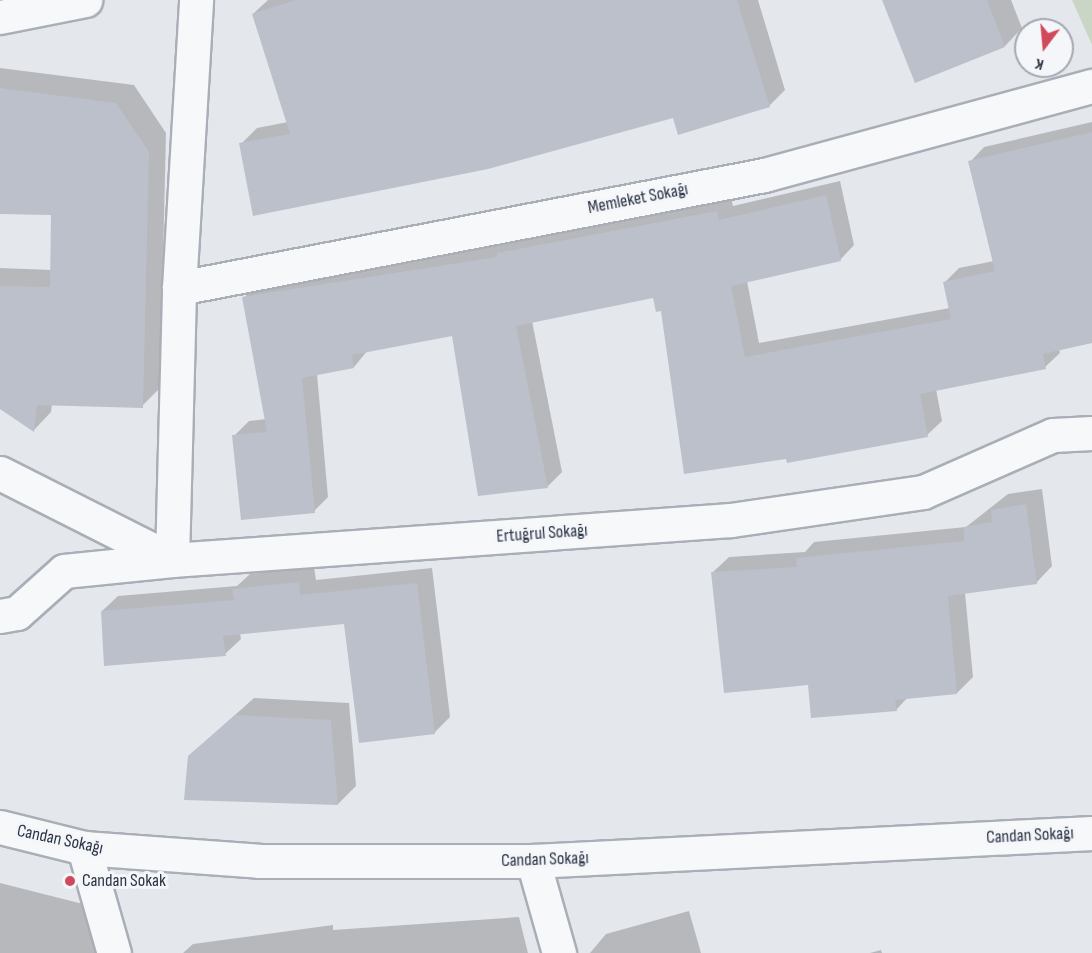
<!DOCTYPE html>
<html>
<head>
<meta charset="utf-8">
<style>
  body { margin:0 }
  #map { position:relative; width:1092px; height:953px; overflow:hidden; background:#e4e7ec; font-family:"Sofia Sans Condensed",sans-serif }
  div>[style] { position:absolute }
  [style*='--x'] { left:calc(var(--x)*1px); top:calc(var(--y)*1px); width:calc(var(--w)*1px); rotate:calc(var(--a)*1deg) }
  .green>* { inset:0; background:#c9d6c5 }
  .shadow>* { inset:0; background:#0003 }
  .building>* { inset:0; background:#bbc0ca }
  .roads { filter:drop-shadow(2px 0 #a9aeb7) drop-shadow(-2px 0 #a9aeb7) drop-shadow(0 2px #a9aeb7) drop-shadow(0 -2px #a9aeb7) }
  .street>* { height:33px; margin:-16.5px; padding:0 16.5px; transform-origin:16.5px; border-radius:16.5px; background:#f7f8fa }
  .dots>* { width:16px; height:16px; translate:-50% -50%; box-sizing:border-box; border:3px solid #f4f6f9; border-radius:50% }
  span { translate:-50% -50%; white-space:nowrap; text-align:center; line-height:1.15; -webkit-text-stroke:6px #f4f6f9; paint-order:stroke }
  .street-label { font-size:18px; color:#2b3445 }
  .poi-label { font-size:18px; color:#2b3445 }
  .left { translate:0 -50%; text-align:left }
  .north { position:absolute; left:1014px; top:18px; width:60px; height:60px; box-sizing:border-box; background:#f4f6f9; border:2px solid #a4a8b1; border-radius:50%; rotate:196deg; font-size:16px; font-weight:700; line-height:24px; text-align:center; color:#2b3445 }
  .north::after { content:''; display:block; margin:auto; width:21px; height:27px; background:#d1495b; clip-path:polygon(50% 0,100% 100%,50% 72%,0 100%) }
</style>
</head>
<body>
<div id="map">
  <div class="green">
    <i style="clip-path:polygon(1072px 0,1092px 0,1092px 45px)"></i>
  </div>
  <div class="shadow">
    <i style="clip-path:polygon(268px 0,758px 0,785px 90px,769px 106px,674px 116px,241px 144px,257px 128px,288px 122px,253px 14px)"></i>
    <i style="clip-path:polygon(884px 0,1011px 0,1022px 28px,1005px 46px,916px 81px)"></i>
    <i style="clip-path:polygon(0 68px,134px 85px,166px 133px,160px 388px,142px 406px,52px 404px,51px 412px,34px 430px,0 407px,0 268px,52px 270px,53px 214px,0 212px)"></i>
    <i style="clip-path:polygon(1092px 122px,1092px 341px,1059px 349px,1060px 353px,1045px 367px,936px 389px,942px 421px,927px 435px,787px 457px,654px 296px,532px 321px,562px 472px,548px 486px,480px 494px,454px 334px,368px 350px,354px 367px,317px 374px,328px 497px,314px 511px,234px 436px,249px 421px,266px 419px,244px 298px,258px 283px,509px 243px,513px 239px,731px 197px,733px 206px,840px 181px,854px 245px,840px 260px,747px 281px,759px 343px,950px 308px,945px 282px,959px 268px,994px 261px,970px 162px,984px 147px)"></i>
    <i style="clip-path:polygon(1042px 489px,1052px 566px,1036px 583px,965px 593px,973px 677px,957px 693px,908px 697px,897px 709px,812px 717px,809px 684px,712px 573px,729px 557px,805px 552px,814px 542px,966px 527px,1008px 494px)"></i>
    <i style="clip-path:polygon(314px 567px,316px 580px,432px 568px,450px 717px,434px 733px,345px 622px,240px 633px,241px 639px,225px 654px,102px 611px,118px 596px,237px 586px,250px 574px)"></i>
    <i style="clip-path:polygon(254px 698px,349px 703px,356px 786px,338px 804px,189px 756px)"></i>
    <i style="clip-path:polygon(0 883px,91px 906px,98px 953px,0 953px)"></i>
    <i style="clip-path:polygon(689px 911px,701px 953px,590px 953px,606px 934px)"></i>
    <i style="clip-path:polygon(519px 917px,528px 953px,183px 953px,193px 944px,333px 925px,333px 930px)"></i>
    <i style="clip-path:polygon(881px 950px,882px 953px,870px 953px)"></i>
  </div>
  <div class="building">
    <i style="clip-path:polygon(296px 0,737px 0,770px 107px,678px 135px,673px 118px,488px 169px,253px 216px,239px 143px,290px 134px,252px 14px)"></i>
    <i style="clip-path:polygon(882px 0,987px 0,1005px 47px,915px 83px)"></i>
    <i style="clip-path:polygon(0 88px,116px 103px,149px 152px,143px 408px,37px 405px,34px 432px,0 409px,0 286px,50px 287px,51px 215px,0 214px)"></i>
    <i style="clip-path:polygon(1092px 132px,1092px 343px,1043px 354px,1046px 369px,920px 394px,928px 437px,787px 463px,786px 459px,684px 474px,661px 311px,656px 312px,653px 298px,516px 326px,548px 488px,478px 496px,452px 336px,352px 355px,354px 368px,302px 378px,315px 513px,241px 520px,232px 435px,267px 432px,242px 297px,497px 257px,497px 253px,717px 211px,719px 220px,826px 195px,841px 261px,731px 286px,745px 357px,951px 319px,943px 282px,995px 271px,968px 161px)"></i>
    <i style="clip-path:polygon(1026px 504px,1037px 584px,948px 596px,957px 694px,895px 700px,897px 711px,811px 718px,808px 685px,724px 693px,711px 572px,797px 567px,796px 558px,964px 541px,964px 527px,992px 522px,991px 510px)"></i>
    <i style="clip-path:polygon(299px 582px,300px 595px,417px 583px,435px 734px,359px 743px,344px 624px,223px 636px,226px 656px,104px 666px,101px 611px,234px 600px,232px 589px)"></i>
    <i style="clip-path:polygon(235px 715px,331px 720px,338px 805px,184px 800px,188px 756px)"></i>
  </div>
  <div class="roads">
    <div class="street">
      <i style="--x:0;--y:17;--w:87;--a:-11.3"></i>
      <i style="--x:179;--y:288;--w:596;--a:-10.93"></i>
      <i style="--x:764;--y:175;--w:340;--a:-15.2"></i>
      <i style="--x:0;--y:473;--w:193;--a:26.8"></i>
      <i style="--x:172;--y:560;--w:560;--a:-4.09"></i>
      <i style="--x:731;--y:520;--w:194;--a:-8.3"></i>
      <i style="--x:923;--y:492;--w:142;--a:-23.7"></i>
      <i style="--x:1053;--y:435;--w:39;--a:-3"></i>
      <i style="--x:0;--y:616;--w:17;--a:-10"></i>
      <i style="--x:17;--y:613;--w:63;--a:-41.8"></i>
      <i style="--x:64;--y:571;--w:109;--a:-5.8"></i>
      <i style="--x:172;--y:560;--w:272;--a:-88.5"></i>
      <i style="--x:179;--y:288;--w:289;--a:-86.6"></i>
      <i style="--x:0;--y:827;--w:87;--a:14"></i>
      <i style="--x:84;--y:848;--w:175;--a:4.2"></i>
      <i style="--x:259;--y:861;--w:274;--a:0"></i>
      <i style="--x:533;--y:861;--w:560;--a:-2.87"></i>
      <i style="--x:84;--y:848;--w:109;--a:74.1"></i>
      <i style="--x:533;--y:861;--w:96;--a:74.2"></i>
    </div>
  </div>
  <div class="dots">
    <i style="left:70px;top:881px;background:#d1495b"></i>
  </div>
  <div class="street-label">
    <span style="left:638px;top:199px;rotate:-11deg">Memleket Sokağı</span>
    <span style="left:542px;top:534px;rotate:-4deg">Ertuğrul Sokağı</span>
    <span style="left:1030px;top:836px;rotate:-3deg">Candan Sokağı</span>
    <span style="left:60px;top:840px;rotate:12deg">Candan Sokağı</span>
    <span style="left:545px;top:860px;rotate:-2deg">Candan Sokağı</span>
  </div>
  <div class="poi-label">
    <span class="left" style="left:82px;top:881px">Candan Sokak</span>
  </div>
  <div class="north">K</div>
</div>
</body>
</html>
